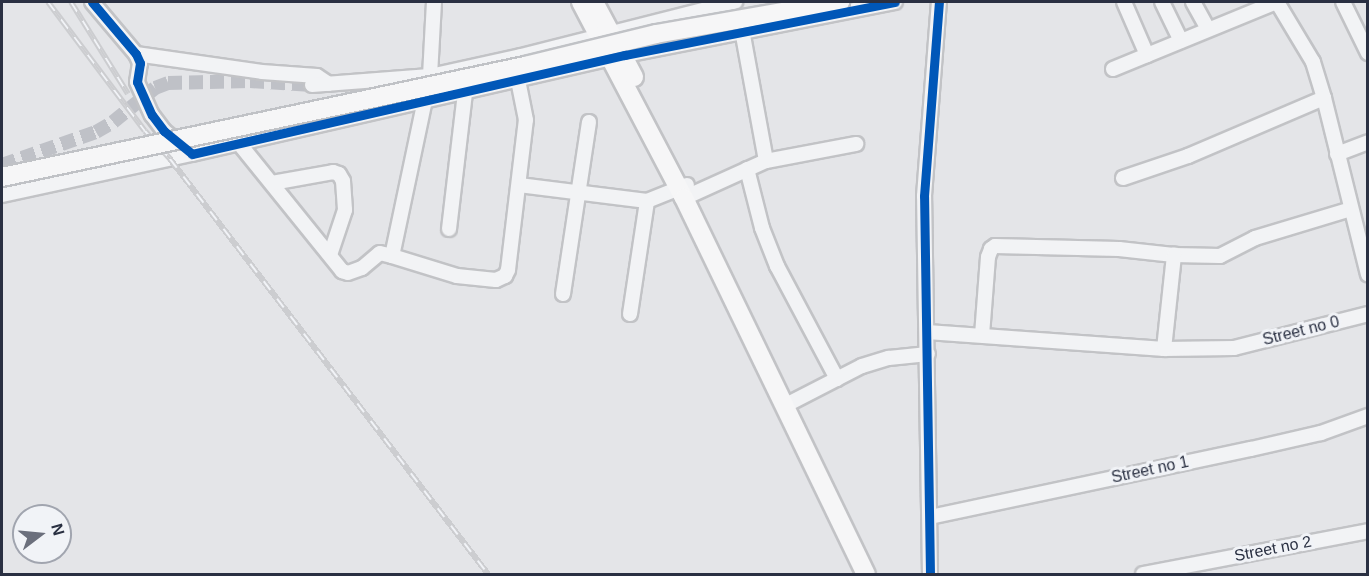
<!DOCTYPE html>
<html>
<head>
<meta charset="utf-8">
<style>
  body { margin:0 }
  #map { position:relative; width:1369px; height:576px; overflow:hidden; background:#e4e5e8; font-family:Arial,sans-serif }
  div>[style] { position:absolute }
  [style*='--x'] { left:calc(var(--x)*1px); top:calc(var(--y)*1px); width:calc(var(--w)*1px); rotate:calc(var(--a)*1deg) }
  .minor-tunnel>* { height:14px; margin-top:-7px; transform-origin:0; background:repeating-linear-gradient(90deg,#bfc1c7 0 14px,transparent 0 21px) }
  .roads { filter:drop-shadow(2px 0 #c2c3c6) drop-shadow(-2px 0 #c2c3c6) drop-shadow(0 2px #c2c3c6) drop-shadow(0 -2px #c2c3c6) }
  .minor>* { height:14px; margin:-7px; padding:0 7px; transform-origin:7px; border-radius:7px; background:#f2f3f5 }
  .major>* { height:18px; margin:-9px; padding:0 9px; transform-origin:9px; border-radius:9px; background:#f6f6f7 }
  .rail>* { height:6px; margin-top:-3px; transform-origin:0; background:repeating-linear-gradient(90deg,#f1f3f7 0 11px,#cccdd0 0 22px); box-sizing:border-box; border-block:2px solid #cccdd0 }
  .bridges { filter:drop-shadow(2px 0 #c0c2c6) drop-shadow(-2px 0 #c0c2c6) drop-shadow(0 2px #c0c2c6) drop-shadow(0 -2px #c0c2c6) }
  .major-bridge>* { height:18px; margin:-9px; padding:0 9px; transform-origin:9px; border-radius:9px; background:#f6f6f7 }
  .cycleway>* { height:9px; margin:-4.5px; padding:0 4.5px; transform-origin:4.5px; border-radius:4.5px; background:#0057b8 }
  span { translate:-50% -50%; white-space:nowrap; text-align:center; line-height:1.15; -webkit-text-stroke:6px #f1f3f7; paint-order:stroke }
  .street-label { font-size:16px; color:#2a3042 }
  .frame { position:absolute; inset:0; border:3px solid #2a3042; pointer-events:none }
  .north { position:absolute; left:12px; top:504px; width:60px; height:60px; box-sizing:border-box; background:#f1f3f7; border:2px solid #a1a5af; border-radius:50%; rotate:74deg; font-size:16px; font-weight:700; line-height:24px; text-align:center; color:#2a3042 }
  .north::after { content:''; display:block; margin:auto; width:21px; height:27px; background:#6b6f7c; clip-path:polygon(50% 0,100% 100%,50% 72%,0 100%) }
</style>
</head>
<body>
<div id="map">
  <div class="minor-tunnel">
    <i style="--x:2;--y:165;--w:100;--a:-19.3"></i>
    <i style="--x:96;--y:132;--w:20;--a:-30"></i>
    <i style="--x:113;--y:122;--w:54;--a:-39"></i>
    <i style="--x:155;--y:88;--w:14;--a:-21"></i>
    <i style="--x:168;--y:83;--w:82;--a:-1.4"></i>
    <i style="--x:250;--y:81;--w:62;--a:3.7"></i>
  </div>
  <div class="roads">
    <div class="minor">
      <i style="--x:92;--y:2;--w:68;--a:49.8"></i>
      <i style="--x:136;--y:54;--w:10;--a:66"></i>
      <i style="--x:140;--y:63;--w:19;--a:99"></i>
      <i style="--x:137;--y:82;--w:36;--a:66"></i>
      <i style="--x:152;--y:115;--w:20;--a:53"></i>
      <i style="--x:164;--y:131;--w:36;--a:39"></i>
      <i style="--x:192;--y:154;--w:444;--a:-12.9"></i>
      <i style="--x:625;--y:55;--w:275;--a:-11.1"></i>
      <i style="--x:434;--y:2;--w:74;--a:93.1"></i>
      <i style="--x:430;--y:76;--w:184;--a:101.9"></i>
      <i style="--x:392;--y:256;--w:68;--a:17.1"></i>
      <i style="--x:457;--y:276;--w:39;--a:6"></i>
      <i style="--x:496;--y:280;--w:10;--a:-24"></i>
      <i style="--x:505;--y:276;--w:7;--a:-63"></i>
      <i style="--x:508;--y:270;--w:151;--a:-83.2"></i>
      <i style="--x:526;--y:120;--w:41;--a:-101.3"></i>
      <i style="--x:1124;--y:2;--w:58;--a:66.5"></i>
      <i style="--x:1162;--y:2;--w:43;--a:64"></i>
      <i style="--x:1193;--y:2;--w:31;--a:61"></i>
      <i style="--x:1277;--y:2;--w:70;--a:59"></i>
      <i style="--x:1313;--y:62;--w:38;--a:73"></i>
      <i style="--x:1324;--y:98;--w:182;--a:76"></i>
      <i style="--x:1343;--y:2;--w:57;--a:63.9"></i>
      <i style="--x:742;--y:30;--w:133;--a:79.6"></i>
      <i style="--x:136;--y:54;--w:127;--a:8.1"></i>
      <i style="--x:262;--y:72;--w:55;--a:4.2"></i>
      <i style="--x:317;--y:76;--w:14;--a:34"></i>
      <i style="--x:1113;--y:69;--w:176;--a:-22.3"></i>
      <i style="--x:312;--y:85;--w:118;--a:-4.4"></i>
      <i style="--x:430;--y:76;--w:93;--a:-12.4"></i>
      <i style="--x:521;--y:56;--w:221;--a:-14.2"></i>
      <i style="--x:238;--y:142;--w:166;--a:51.1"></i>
      <i style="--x:342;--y:271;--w:6;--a:18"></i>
      <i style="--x:348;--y:273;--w:15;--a:-20"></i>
      <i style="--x:362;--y:268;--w:23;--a:-40"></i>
      <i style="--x:380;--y:253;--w:12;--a:14"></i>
      <i style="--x:1337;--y:154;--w:33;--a:-21"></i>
      <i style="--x:747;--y:169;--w:61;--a:75.7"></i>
      <i style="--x:762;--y:228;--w:41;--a:68.5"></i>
      <i style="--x:777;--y:266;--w:128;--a:62"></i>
      <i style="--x:1123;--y:178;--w:69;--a:-18.7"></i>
      <i style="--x:1188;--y:156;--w:148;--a:-23.1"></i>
      <i style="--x:272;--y:183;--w:62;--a:-10.2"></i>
      <i style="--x:333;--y:172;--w:6;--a:18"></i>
      <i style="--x:339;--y:174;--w:8;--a:60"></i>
      <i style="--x:343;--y:181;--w:29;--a:86"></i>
      <i style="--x:345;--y:210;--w:47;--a:108.4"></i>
      <i style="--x:519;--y:185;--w:129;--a:7.1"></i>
      <i style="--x:647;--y:201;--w:43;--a:-21.8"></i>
      <i style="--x:2;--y:195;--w:194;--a:-12.2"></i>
      <i style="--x:684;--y:198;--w:90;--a:-24.3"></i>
      <i style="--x:766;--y:161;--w:92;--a:-10.7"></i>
      <i style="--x:449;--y:229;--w:138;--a:-83.3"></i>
      <i style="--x:563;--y:294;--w:174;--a:-81.4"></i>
      <i style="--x:630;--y:314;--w:114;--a:-81.4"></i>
      <i style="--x:927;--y:332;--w:238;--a:4.1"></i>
      <i style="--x:1164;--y:349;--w:70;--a:-0.8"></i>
      <i style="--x:1234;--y:348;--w:138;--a:-14.2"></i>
      <i style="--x:982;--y:335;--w:78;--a:-85.6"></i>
      <i style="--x:988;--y:257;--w:9;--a:-69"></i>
      <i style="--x:991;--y:249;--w:5;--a:-37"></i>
      <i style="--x:995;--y:246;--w:124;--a:1.4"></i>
      <i style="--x:1119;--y:249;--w:55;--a:6.2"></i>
      <i style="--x:1174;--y:255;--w:46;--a:1.2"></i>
      <i style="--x:1220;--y:256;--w:39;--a:-27"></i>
      <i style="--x:1255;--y:238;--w:100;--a:-16.8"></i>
      <i style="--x:1164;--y:349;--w:95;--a:-83.9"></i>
      <i style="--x:786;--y:405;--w:85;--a:-27.2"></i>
      <i style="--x:862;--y:366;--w:28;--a:-17"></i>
      <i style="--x:889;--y:358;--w:39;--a:-6"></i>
      <i style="--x:930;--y:517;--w:328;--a:-12"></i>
      <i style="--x:1251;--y:449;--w:72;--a:-12.9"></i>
      <i style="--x:1321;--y:433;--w:50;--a:-19.9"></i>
      <i style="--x:930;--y:574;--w:378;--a:-90.9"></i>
      <i style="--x:924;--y:196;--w:195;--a:-85.6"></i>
      <i style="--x:1143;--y:574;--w:229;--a:-10.8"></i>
    </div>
    <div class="major">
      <i style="--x:581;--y:2;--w:221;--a:62.3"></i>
      <i style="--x:684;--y:198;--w:418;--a:64.2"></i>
      <i style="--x:594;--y:2;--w:85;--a:61.9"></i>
    </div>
  </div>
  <div class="rail">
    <i style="--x:48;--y:2;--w:161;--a:53.1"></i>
    <i style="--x:145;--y:131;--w:38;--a:48"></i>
    <i style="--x:170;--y:159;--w:523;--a:52.54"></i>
    <i style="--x:71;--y:2;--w:108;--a:58.2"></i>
  </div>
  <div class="bridges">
    <div class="major-bridge">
      <i style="--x:2;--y:177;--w:535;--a:-11.98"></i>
      <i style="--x:525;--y:66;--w:135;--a:-13.7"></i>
      <i style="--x:656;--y:34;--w:187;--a:-9.9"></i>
    </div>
  </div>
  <div class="cycleway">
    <i style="--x:92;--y:2;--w:68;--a:49.8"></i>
    <i style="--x:136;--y:54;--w:10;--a:66"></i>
    <i style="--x:140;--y:63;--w:19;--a:99"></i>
    <i style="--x:137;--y:82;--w:36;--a:66"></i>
    <i style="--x:152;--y:115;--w:20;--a:53"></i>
    <i style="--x:164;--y:131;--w:36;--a:39"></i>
    <i style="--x:192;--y:154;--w:444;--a:-12.9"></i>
    <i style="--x:625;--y:55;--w:275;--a:-11.1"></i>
    <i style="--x:930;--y:574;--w:378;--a:-90.9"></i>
    <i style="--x:924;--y:196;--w:195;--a:-85.6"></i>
  </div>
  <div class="street-label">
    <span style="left:1301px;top:331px;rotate:-14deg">Street no 0</span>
    <span style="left:1150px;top:470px;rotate:-12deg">Street no 1</span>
    <span style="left:1273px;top:549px;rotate:-11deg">Street no 2</span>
  </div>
  <div class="frame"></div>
  <div class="north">N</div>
</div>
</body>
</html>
